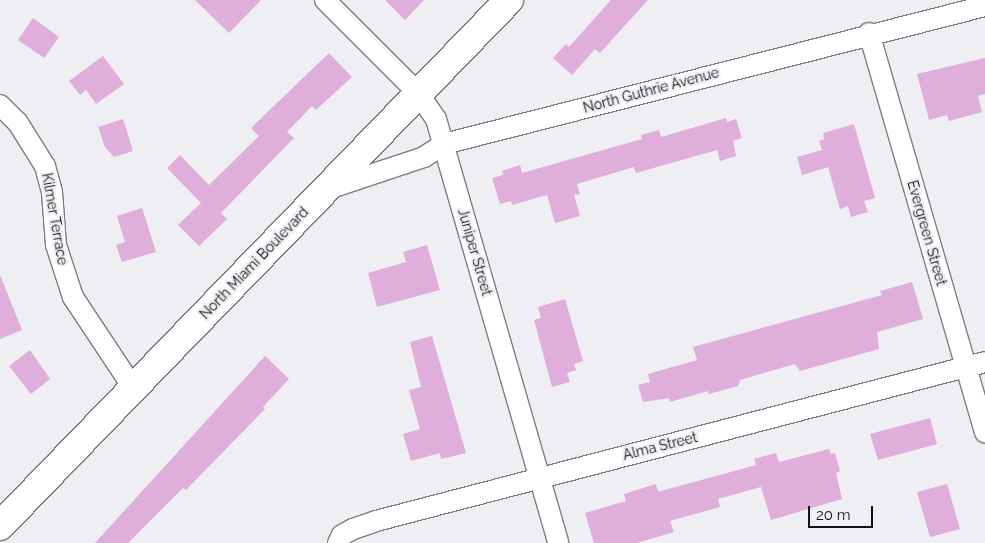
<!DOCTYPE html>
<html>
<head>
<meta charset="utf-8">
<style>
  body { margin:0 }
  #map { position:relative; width:985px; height:543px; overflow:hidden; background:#eeeef3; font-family:Raleway,sans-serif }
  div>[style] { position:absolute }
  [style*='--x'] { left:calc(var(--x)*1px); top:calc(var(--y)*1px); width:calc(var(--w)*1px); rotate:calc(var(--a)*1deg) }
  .building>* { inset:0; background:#dfaeda }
  .roads { filter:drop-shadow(1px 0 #7d7d81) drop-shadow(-1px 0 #7d7d81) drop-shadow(0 1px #7d7d81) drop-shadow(0 -1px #7d7d81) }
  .minor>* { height:20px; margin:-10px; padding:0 10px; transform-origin:10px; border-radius:10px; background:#fff }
  .secondary>* { height:28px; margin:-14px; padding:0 14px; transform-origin:14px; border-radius:14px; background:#fff }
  span { translate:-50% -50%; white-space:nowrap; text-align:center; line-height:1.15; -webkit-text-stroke:4.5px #eeeef3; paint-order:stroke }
  .street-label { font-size:14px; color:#121214 }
  .scale { position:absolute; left:808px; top:506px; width:65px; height:22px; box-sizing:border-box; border:2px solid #121214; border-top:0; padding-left:6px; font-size:15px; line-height:18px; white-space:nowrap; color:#121214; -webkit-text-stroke:4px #eeeef3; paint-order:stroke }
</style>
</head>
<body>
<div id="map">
  <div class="building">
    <i style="clip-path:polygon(195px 0,261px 0,229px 33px)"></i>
    <i style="clip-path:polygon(385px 0,424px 0,405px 20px)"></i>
    <i style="clip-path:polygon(611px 0,648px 0,600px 53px,595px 49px,572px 75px,553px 58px,566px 44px,569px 47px)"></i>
    <i style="clip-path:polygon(33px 18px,59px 37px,44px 58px,18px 40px)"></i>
    <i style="clip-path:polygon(329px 53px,352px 77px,316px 110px,312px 106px,287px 132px,294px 138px,221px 213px,227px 219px,199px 246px,178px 225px,201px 203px,167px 168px,180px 155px,209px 185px,259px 136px,251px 128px)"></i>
    <i style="clip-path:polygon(103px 56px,124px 84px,96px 104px,86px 90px,80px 95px,69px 81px)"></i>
    <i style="clip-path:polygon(985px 58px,985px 94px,978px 96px,982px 112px,949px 121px,947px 115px,929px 120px,917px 74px)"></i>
    <i style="clip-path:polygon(726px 118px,727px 122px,736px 119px,742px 138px,733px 141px,736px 156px,720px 161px,717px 150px,636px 173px,634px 167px,577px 184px,580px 194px,574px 195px,580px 216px,555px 223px,547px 195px,512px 205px,511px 201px,500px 204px,492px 178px,503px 175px,502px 171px,520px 165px,522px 173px,642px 139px,641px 135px,659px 130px,661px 137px)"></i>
    <i style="clip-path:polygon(123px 119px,133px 151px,114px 157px,105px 147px,98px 127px)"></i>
    <i style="clip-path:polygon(854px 124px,875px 198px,864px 201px,868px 212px,851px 217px,848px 206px,840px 209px,828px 167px,802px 175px,797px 157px,822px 150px,819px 141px,824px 139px,823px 133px)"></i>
    <i style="clip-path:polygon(142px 208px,156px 252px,122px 262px,116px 245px,125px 242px,117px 216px)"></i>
    <i style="clip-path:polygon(427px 245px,440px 290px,377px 307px,368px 273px,406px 262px,403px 252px)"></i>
    <i style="clip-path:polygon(0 275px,22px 330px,0 339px)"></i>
    <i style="clip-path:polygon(912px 282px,923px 319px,877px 332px,879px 349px,800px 371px,795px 364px,740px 380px,738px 386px,709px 394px,708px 391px,670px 402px,669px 398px,643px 402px,638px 385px,650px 382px,648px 374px,697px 360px,693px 347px,882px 295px,880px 291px)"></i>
    <i style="clip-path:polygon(565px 299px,583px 361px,574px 364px,576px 370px,567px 373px,570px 382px,552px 387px,534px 320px,541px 318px,538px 307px)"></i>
    <i style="clip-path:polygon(432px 336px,466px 453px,441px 459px,440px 453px,411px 461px,403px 434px,420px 429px,409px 390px,421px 387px,410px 342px)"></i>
    <i style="clip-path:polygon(30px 350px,50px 379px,31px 394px,9px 366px)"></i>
    <i style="clip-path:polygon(265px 356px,289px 379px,263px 407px,265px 409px,186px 490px,183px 488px,128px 543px,95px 543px)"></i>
    <i style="clip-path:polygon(930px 418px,937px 444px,878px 460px,870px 434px)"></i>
    <i style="clip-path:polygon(829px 449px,831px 454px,835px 453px,840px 471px,836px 473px,842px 499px,771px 520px,761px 487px,718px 499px,720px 507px,670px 521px,674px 532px,637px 543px,594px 543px,585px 513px,626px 501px,624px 494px,656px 484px,658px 491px,661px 491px,756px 465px,754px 459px,776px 453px,779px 462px)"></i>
    <i style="clip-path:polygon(947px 484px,960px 529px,930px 537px,917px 492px)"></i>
  </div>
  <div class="roads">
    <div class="minor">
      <i style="--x:325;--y:0;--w:133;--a:45"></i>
      <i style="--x:419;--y:94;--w:30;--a:56"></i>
      <i style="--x:436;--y:119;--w:441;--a:73.9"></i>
      <i style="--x:869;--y:33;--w:416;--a:73.8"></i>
      <i style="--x:0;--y:105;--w:25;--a:45"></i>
      <i style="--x:18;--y:123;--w:51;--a:57.9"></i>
      <i style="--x:45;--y:166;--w:27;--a:75"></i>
      <i style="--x:52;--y:192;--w:53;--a:85.7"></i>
      <i style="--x:56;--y:245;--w:55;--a:71.9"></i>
      <i style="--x:73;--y:297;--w:110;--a:56.5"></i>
      <i style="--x:328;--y:189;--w:101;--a:-18.4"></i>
      <i style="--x:424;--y:157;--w:24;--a:-33"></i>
      <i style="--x:444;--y:144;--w:558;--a:-14.31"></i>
      <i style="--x:338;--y:543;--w:9;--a:-63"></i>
      <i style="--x:342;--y:535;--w:13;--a:-29"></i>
      <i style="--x:353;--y:529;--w:24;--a:-19"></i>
      <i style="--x:376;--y:521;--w:629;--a:-14.63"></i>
    </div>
    <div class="secondary">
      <i style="--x:0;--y:526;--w:732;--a:-45.94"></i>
    </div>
  </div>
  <div class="street-label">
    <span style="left:651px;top:90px;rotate:-15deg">North Guthrie Avenue</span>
    <span style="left:55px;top:219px;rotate:80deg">Kilmer Terrace</span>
    <span style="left:927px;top:233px;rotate:74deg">Evergreen Street</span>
    <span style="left:475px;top:252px;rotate:74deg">Juniper Street</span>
    <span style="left:254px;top:263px;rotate:-46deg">North Miami Boulevard</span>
    <span style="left:660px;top:446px;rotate:-14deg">Alma Street</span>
  </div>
  <div class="scale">20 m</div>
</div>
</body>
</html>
